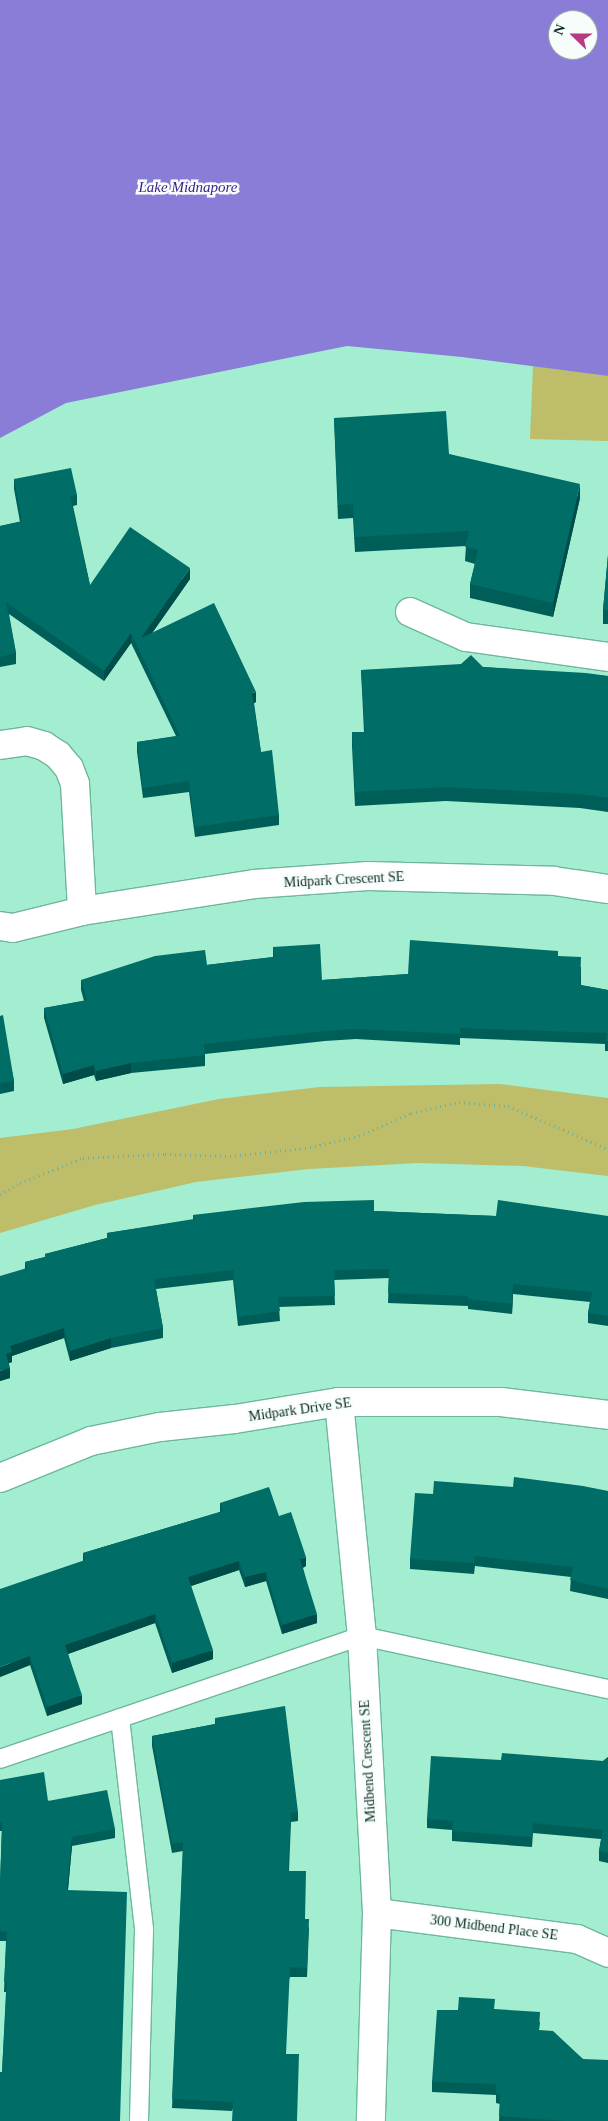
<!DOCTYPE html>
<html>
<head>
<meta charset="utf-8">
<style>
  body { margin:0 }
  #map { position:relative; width:608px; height:2121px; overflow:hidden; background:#a3edd0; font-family:Georgia,serif }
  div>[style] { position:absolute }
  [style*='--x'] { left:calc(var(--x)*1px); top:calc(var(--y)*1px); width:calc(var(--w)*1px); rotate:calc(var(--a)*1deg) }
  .green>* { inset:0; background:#bdbd6a }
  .water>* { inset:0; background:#8a7dd8 }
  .path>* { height:3px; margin-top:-1.5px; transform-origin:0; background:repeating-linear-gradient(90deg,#73b099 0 1px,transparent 0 5px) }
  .roads { filter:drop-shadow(1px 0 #6eb79c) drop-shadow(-1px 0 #6eb79c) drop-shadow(0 1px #6eb79c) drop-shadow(0 -1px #6eb79c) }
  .lane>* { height:18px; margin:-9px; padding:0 9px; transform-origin:9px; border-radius:9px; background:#fff }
  .street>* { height:28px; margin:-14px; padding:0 14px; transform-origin:14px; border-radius:14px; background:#fff }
  .wall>* { inset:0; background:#005e59 }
  .shaded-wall>* { inset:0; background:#004c48 }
  .building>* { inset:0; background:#006d67 }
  span { translate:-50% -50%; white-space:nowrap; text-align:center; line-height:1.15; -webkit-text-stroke:5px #f6fdfa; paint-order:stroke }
  .street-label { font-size:14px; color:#09291f }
  .water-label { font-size:15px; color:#3d1d89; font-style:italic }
  .north { position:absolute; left:548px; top:10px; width:50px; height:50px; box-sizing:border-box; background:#f6fdfa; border:1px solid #97a8a2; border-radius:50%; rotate:292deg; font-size:14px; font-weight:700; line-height:20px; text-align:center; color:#09291f }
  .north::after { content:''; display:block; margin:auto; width:18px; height:22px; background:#b93984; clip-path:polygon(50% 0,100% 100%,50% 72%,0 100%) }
</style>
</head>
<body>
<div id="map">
  <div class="green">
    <i style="clip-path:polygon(533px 366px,608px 376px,608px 441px,530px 439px)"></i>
    <i style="clip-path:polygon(500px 1084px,608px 1098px,608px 1176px,523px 1166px,418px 1163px,309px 1169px,196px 1182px,95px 1205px,0 1233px,0 1138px,73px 1129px,219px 1099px,320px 1087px)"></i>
  </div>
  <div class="water">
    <i style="clip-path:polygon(evenodd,0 0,608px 0,608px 376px,462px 357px,347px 346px,66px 403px,0 438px,0 0,558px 20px,588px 20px,588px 50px,558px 50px,558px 20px)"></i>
  </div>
  <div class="path">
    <i style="--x:0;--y:1195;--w:23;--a:-31"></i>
    <i style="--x:20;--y:1183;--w:68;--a:-21.6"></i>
    <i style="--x:83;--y:1158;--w:82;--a:-2.8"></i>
    <i style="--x:165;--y:1154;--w:65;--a:1.8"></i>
    <i style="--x:230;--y:1156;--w:75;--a:-6.1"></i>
    <i style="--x:305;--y:1148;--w:55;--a:-12.5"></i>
    <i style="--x:359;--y:1136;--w:57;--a:-23.9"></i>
    <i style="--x:411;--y:1113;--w:49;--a:-12.9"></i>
    <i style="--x:459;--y:1102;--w:49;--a:4.7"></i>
    <i style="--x:508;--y:1106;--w:109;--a:23.3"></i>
  </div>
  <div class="roads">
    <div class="lane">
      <i style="--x:120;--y:1718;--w:213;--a:83.5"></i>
      <i style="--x:144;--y:1930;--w:191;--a:91.5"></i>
      <i style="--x:0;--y:1759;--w:382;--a:-18.8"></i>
      <i style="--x:362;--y:1636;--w:252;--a:12.2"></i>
    </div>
    <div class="street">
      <i style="--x:410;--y:612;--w:61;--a:24.1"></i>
      <i style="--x:466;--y:637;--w:143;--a:8"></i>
      <i style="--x:0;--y:745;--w:27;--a:-8"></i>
      <i style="--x:27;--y:741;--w:18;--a:16"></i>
      <i style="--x:44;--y:746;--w:17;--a:33"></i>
      <i style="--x:58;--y:755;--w:17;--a:50"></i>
      <i style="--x:69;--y:768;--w:17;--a:69"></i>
      <i style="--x:75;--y:784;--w:127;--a:86.8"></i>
      <i style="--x:0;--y:926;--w:13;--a:9"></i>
      <i style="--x:13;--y:928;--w:71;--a:-13.8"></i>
      <i style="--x:82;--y:911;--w:174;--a:-8.9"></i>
      <i style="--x:254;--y:884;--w:114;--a:-4"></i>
      <i style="--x:368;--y:876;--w:186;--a:1.5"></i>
      <i style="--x:554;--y:881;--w:55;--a:8.4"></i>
      <i style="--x:339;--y:1402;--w:235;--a:84.4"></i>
      <i style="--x:362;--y:1636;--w:277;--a:86.9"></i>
      <i style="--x:377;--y:1913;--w:208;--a:91.7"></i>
      <i style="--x:0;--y:1478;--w:98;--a:-22.1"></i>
      <i style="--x:91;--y:1441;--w:70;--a:-11.5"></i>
      <i style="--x:160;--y:1427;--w:75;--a:-6.1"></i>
      <i style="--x:235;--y:1419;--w:105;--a:-9.3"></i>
      <i style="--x:339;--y:1402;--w:162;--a:0"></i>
      <i style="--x:501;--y:1402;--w:108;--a:6.9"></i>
      <i style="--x:377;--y:1913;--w:202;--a:7.4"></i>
      <i style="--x:577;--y:1939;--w:34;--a:24"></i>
    </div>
  </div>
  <div class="wall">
    <i style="clip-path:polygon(334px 418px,449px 454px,580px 498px,553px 617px,470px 598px,470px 584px,475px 564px,465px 561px,466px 546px,355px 552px,353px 518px,338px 519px)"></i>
    <i style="clip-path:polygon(14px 479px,77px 495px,77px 505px,73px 506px,90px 585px,190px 579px,152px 633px,256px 702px,254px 703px,261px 752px,279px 815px,279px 825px,195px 837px,189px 792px,143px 798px,137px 752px,137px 742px,176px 736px,131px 643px,104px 681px,9px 614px,16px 653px,16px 664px,0 667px,0 526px,20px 522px,14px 489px)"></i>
    <i style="clip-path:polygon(608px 555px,608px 624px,603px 624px,603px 610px)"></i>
    <i style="clip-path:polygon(483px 667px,608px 676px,608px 812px,580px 808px,446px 801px,355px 806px,352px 746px,352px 732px,364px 732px,361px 670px)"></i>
    <i style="clip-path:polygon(273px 947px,322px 980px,408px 974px,558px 956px,581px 967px,581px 985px,608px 990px,608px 1051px,605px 1051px,605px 1044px,460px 1038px,460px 1045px,356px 1039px,325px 1041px,205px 1054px,205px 1066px,131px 1073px,96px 1081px,94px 1075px,63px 1084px,44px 1018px,44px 1008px,84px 1001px,81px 990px,81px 980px,273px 957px)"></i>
    <i style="clip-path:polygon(0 1016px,14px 1081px,14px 1091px,0 1094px)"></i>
    <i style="clip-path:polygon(374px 1211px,496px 1216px,608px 1216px,608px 1326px,588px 1323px,588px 1313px,590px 1302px,513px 1294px,512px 1314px,468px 1309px,468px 1306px,388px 1303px,389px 1278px,334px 1280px,335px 1305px,279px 1307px,280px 1321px,238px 1326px,233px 1280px,156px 1289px,163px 1328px,163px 1338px,111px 1348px,70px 1361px,64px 1338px,12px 1356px,12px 1362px,9px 1363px,10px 1378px,0 1381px,25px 1268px,25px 1262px,45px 1257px,45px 1254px,107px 1238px,107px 1233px,193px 1220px,193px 1215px)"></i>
    <i style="clip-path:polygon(513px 1487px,608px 1491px,608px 1599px,570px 1591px,571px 1577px,475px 1566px,474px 1574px,410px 1569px,410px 1559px,433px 1494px)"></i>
    <i style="clip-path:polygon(220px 1503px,279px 1516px,306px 1566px,303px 1568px,317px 1623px,282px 1634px,266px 1581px,245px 1587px,239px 1570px,191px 1586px,213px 1659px,172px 1673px,155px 1623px,68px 1654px,82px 1704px,47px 1716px,30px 1665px,0 1677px,83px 1561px,83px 1553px,220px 1512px)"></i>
    <i style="clip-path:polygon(215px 1718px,298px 1812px,298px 1821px,291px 1822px,289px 1871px,305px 1919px,309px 1928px,307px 1977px,290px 1977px,232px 2111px,172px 2108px,183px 1851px,172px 1853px,152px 1746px,152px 1736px,215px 1724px)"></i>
    <i style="clip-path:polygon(608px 1757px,608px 1863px,599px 1861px,599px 1851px,601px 1839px,533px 1833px,532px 1847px,452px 1841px,452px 1830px,427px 1828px,427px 1819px,501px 1760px,603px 1761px)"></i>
    <i style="clip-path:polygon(0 1780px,115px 1829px,115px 1838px,72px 1846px,68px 1890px,2px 2072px,6px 1992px,4px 1992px,6px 1941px,0 1941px,0 1884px,2px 1831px,0 1831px)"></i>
    <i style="clip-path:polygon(495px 2009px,540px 2022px,539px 2030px,583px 2059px,608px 2121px,499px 2121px,500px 2104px,496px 2103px,496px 2095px,432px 2092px,432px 2082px,458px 2010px)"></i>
  </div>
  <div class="shaded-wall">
    <i style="clip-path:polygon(580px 484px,580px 498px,553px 617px,553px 603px)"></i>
    <i style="clip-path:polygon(190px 568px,190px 579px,141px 649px,141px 638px)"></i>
    <i style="clip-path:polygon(131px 633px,131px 643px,104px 681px,104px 671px)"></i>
    <i style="clip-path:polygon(256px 692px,256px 702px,252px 704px,252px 693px)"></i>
    <i style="clip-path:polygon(131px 1063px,131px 1073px,96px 1081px,96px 1071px)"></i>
    <i style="clip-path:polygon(94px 1065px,94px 1075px,63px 1084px,63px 1074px)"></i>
    <i style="clip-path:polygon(513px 1284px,513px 1294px,512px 1314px,512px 1304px)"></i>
    <i style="clip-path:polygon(64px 1328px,64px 1338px,12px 1356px,12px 1362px,6px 1364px,6px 1354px,10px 1346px)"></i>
    <i style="clip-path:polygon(111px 1338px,111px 1348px,70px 1361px,70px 1351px)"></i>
    <i style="clip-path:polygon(10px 1368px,10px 1378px,0 1381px,0 1371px)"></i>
    <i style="clip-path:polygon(306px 1557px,306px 1566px,300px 1568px,300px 1559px)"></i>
    <i style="clip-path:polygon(239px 1561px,239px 1570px,188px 1587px,188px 1577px)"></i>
    <i style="clip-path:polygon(266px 1572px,266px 1581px,245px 1587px,245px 1577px)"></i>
    <i style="clip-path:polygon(155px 1614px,155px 1623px,65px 1655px,65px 1645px)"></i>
    <i style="clip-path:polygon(317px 1614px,317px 1623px,282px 1634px,282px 1625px)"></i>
    <i style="clip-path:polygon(213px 1650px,213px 1659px,172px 1673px,172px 1663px)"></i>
    <i style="clip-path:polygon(30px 1656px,30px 1665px,0 1677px,0 1667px)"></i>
    <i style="clip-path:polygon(82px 1695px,82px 1704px,47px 1716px,47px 1707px)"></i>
    <i style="clip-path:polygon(72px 1837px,72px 1846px,67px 1899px,67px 1890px)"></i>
  </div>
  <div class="building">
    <i style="clip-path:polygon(446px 411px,449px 454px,580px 484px,553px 603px,470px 584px,478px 550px,465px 547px,469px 531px,355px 537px,353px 504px,338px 505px,334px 418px)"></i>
    <i style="clip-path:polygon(71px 468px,77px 495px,70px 496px,90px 585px,130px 527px,190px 568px,141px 638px,214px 603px,256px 692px,252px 693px,261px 752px,272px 750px,279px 815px,195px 827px,189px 781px,143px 788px,137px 742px,180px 736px,131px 633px,104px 671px,6px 602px,16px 653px,0 657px,0 526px,22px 521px,14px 479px)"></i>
    <i style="clip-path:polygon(608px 555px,608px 610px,603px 610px)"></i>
    <i style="clip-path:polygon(471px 655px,483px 667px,586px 673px,608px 676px,608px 798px,580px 794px,446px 787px,355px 792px,352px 732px,365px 732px,361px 670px,461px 664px)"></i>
    <i style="clip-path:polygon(410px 940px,558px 951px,558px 956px,581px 957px,580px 985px,608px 990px,608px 1041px,605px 1041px,607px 1033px,460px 1028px,460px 1034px,356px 1029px,325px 1031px,204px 1044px,205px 1055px,131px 1063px,96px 1071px,94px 1065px,63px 1074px,44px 1008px,87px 1000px,81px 980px,155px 956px,205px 950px,207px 965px,274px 957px,273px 947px,320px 944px,322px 980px,408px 974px)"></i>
    <i style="clip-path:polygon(3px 1015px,14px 1081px,0 1083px,0 1016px)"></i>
    <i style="clip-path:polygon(374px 1200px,374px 1211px,496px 1216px,498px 1200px,608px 1216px,608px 1316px,588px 1313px,592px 1292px,513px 1284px,512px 1304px,468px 1299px,468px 1296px,388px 1293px,389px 1269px,334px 1270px,335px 1296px,278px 1297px,280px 1311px,238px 1317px,233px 1270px,154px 1279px,163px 1328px,111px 1338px,70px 1351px,64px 1328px,10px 1346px,12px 1352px,6px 1354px,10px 1368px,0 1371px,0 1276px,27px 1268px,25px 1262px,45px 1257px,45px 1254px,107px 1238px,107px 1233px,194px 1219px,193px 1215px,304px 1202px)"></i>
    <i style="clip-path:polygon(514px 1477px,583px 1486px,608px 1491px,608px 1589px,570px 1580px,573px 1567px,475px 1556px,474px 1563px,410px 1559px,415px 1493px,433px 1494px,434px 1481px,513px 1487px)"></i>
    <i style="clip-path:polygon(269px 1487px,279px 1516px,291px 1512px,306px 1557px,300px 1559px,317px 1614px,282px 1625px,266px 1572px,245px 1577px,239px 1561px,188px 1577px,213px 1650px,172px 1663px,155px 1614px,65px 1645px,82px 1695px,47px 1707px,30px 1656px,0 1667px,0 1589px,85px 1560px,83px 1553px,223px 1511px,220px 1503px)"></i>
    <i style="clip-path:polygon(285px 1706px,298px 1812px,291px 1813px,288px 1871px,306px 1871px,305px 1919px,309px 1919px,307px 1968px,290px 1967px,286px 2054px,299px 2054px,297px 2121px,232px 2121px,233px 2102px,172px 2099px,183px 1842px,172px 1844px,152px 1736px,216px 1724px,215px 1718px)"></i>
    <i style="clip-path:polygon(502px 1753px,603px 1761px,608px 1757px,608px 1853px,599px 1851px,603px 1830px,533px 1823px,532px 1837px,452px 1831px,453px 1821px,427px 1819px,431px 1756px,501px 1760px)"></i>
    <i style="clip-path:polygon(44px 1772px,48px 1801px,107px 1790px,115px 1829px,72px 1837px,67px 1890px,127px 1892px,120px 2121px,0 2121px,0 2072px,2px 2072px,7px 1982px,4px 1982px,7px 1932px,0 1931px,0 1884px,2px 1822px,0 1822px,0 1780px)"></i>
    <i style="clip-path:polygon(459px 1997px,495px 1999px,494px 2009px,540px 2012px,539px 2030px,553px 2031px,583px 2059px,608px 2060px,608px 2121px,565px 2121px,499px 2116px,500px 2094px,496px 2093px,496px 2084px,432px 2082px,437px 2010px,458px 2010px)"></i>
  </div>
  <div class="street-label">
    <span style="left:344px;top:880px;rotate:-3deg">Midpark Crescent SE</span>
    <span style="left:300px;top:1410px;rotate:-8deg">Midpark Drive SE</span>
    <span style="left:368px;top:1761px;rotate:-93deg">Midbend Crescent SE</span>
    <span style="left:494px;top:1928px;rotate:7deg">300 Midbend Place SE</span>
  </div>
  <div class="water-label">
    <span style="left:188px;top:188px">Lake Midnapore</span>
  </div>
  <div class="north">N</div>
</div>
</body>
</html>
